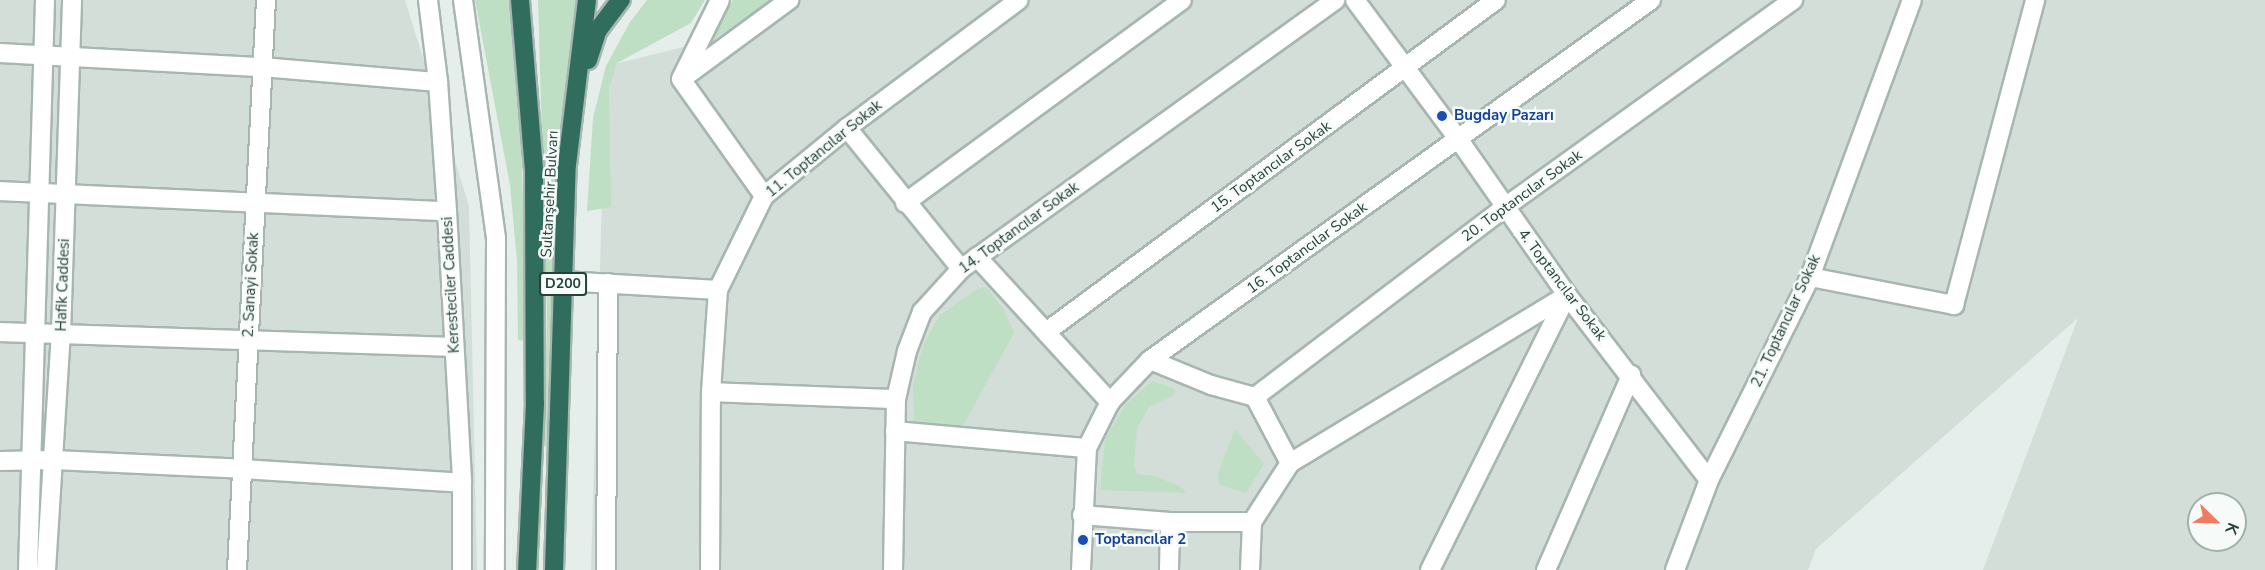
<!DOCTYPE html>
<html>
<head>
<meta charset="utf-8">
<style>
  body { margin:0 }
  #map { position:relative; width:2265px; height:570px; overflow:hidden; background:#e5eeea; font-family:"Nunito Sans",sans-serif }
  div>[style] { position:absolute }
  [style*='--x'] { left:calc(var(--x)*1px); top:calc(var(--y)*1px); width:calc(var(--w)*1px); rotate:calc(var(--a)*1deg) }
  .built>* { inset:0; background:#d3ded8 }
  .green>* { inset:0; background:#bfdfc5 }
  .roads { filter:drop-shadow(2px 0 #a7b6b1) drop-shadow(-2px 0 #a7b6b1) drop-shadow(0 2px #a7b6b1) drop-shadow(0 -2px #a7b6b1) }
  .minor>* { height:18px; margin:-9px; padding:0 9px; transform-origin:9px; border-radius:9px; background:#fff }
  .highway>* { height:18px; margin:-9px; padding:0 9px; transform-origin:9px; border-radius:9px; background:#306d5c }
  .dots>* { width:16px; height:16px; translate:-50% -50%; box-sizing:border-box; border:3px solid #f6faf8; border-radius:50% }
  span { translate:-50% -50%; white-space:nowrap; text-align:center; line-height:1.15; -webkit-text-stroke:5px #f6faf8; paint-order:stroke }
  .shield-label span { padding:2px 4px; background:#f6faf8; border:2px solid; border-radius:4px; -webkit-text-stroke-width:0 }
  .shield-label { font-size:14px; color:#244037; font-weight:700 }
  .transit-label { font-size:15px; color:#164399; font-weight:700 }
  .left { translate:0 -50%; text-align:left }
  .street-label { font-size:15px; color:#244037 }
  .north { position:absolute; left:2187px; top:492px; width:60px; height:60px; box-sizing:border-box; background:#f6faf8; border:2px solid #a2b0ab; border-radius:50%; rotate:113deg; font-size:16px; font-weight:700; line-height:24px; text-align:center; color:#244037 }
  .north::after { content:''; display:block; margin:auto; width:21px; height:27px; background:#f17a61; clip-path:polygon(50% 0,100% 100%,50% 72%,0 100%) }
</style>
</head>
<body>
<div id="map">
  <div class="built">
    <i style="clip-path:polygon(0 0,405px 0,469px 206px,477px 570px,0 570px)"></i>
    <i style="clip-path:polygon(evenodd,764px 0,2265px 0,2265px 570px,1983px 570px,2078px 318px,1816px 549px,1808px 570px,591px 570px,606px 66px,712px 40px,764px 0,2199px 504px,2235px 504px,2235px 540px,2199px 540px,2199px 504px)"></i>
  </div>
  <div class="green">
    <i style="clip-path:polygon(475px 0,516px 0,528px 341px,518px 340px,517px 261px,510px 185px)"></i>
    <i style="clip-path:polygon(538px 0,581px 0,553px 444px,544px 447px,547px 312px)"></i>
    <i style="clip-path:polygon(647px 0,705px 0,691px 23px,617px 63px,609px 88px,611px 207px,587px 211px,593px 118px,606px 66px,630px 22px)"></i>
    <i style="clip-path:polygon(733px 0,773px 0,712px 40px,713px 31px)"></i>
    <i style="clip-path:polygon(986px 287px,1003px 308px,1014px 333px,963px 426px,914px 426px,913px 385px,923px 345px,940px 315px,977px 289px)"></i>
    <i style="clip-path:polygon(1152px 381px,1175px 389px,1173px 396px,1149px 407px,1137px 429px,1134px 465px,1137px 474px,1155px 476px,1182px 487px,1186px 493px,1100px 490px,1105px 439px,1125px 405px)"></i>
    <i style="clip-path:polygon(1235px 429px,1264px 464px,1246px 493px,1219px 485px,1218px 474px)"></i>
  </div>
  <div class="roads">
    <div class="minor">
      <i style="--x:428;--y:0;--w:83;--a:83"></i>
      <i style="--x:438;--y:82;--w:129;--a:86"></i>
      <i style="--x:447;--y:211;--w:272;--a:86.8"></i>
      <i style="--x:462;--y:483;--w:87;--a:90"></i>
      <i style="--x:463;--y:0;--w:241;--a:82.1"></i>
      <i style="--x:496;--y:239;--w:331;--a:90.2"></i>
      <i style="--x:720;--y:0;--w:88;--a:116.3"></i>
      <i style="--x:681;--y:79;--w:143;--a:54.6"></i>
      <i style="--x:1355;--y:0;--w:174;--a:53.4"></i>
      <i style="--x:1459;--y:140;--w:189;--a:55.1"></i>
      <i style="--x:1567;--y:295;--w:233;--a:52.5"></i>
      <i style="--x:0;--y:53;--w:262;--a:3.1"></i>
      <i style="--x:262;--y:67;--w:177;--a:4.9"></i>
      <i style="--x:683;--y:78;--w:132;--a:-36.3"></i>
      <i style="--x:847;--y:128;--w:181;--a:51"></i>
      <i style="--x:0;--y:191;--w:447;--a:2.6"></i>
      <i style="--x:905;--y:203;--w:343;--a:-36.2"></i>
      <i style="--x:977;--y:257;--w:197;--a:47.5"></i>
      <i style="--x:1810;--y:277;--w:147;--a:11"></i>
      <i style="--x:1954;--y:305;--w:316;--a:-75.1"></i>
      <i style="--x:563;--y:281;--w:155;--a:3.3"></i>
      <i style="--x:0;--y:332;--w:454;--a:1.9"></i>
      <i style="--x:1046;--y:332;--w:559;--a:-36.42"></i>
      <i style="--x:1150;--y:360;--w:66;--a:22.3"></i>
      <i style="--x:1211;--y:385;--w:46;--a:15.3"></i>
      <i style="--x:1255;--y:397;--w:75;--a:62.1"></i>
      <i style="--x:711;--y:392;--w:185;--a:2.2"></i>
      <i style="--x:1255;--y:397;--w:314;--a:-37.2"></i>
      <i style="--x:1505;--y:207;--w:355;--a:-35.7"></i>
      <i style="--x:895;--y:431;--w:193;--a:5.1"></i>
      <i style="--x:0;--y:461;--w:54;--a:-1.1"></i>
      <i style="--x:54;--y:460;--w:188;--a:2.7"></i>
      <i style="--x:242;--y:469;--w:220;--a:3.6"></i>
      <i style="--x:1082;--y:515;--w:88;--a:4.5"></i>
      <i style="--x:1170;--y:522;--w:82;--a:0"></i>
      <i style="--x:28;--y:570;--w:570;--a:-88.29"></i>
      <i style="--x:46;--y:570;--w:236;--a:-86.4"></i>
      <i style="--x:61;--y:334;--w:334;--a:-88.1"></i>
      <i style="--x:237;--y:570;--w:571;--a:-87.09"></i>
      <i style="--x:606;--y:570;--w:287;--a:-89.6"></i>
      <i style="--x:710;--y:570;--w:178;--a:-89.7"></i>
      <i style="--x:711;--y:392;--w:102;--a:-86.1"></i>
      <i style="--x:718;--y:290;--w:105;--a:-63.9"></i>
      <i style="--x:764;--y:196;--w:107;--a:-39.3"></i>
      <i style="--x:847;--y:128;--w:214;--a:-36.7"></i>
      <i style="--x:893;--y:570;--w:171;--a:-89"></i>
      <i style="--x:896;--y:399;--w:49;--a:-77.1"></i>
      <i style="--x:907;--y:351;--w:42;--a:-69"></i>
      <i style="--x:922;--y:312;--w:58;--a:-47.8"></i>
      <i style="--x:961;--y:269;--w:461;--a:-35.7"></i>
      <i style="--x:1081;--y:570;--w:122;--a:-87.2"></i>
      <i style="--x:1087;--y:448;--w:51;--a:-63.4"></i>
      <i style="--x:1110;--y:402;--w:58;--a:-46.4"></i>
      <i style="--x:1150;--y:360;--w:617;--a:-35.7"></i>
      <i style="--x:1169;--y:570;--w:48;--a:-88.8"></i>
      <i style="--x:1250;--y:570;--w:48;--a:-87.6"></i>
      <i style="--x:1252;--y:522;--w:70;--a:-57.2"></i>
      <i style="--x:1290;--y:463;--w:324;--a:-31.2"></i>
      <i style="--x:1430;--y:570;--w:307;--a:-63.5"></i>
      <i style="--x:1546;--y:570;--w:213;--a:-66.4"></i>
      <i style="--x:1675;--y:570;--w:96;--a:-69.3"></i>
      <i style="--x:1709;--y:480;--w:227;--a:-63.5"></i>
      <i style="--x:1810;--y:277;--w:295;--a:-69.8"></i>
    </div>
    <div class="highway">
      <i style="--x:520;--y:0;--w:173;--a:85.3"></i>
      <i style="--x:534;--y:172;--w:231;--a:89.8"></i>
      <i style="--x:535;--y:403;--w:167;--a:92.7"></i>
      <i style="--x:588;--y:60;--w:32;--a:-72"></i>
      <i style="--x:598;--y:30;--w:38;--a:-53"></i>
      <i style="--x:554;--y:570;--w:405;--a:-88.2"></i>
      <i style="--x:567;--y:165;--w:166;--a:-83.1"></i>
    </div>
  </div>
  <div class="dots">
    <i style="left:1442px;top:116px;background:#1a4fb4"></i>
    <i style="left:1083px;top:540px;background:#1a4fb4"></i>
  </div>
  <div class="shield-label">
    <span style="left:563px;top:284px">D200</span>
  </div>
  <div class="transit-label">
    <span class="left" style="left:1454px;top:116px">Bugday Pazarı</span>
    <span class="left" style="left:1095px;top:540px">Toptancılar 2</span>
  </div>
  <div class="street-label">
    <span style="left:824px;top:149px;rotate:-39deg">11. Toptancılar Sokak</span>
    <span style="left:1271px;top:167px;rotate:-36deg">15. Toptancılar Sokak</span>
    <span style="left:550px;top:194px;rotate:-87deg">Sultanşehir Bulvarı</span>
    <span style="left:1522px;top:196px;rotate:-36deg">20. Toptancılar Sokak</span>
    <span style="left:1019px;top:228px;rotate:-36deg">14. Toptancılar Sokak</span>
    <span style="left:1307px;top:248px;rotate:-36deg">16. Toptancılar Sokak</span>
    <span style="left:63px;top:285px;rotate:-88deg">Hafik Caddesi</span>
    <span style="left:251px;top:285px;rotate:-87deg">2. Sanayi Sokak</span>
    <span style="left:451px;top:285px;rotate:-93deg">Keresteciler Caddesi</span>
    <span style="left:1562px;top:285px;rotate:53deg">4. Toptancılar Sokak</span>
    <span style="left:1786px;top:321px;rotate:-65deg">21. Toptancılar Sokak</span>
  </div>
  <div class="north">K</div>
</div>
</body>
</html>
